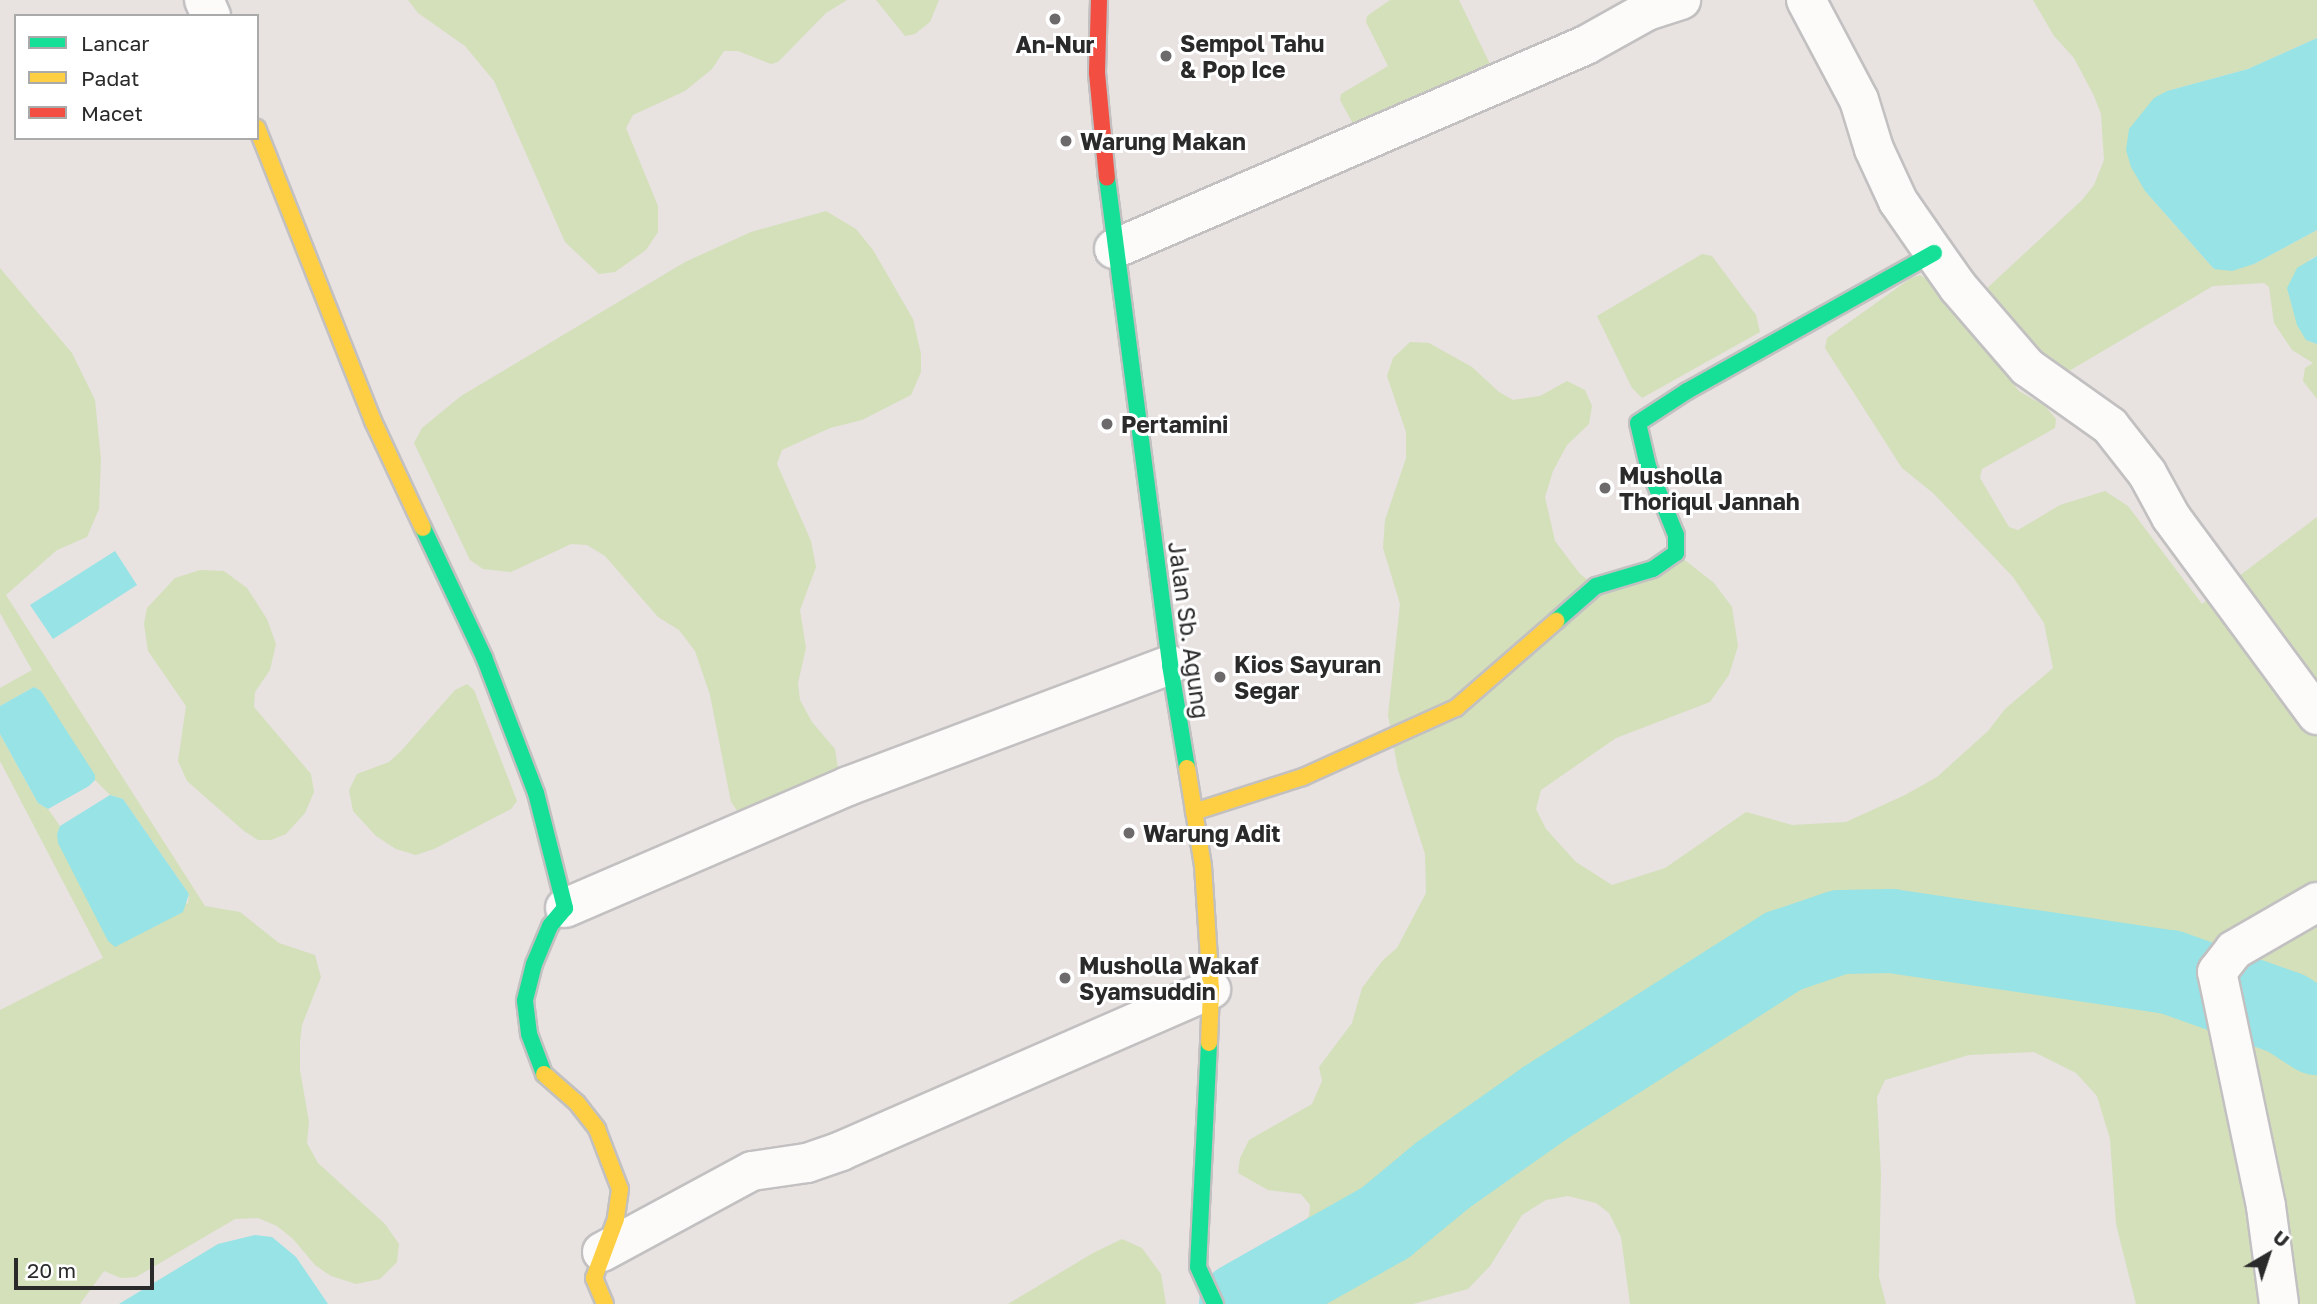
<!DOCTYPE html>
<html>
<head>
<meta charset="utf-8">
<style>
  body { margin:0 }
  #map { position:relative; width:2317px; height:1304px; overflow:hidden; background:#e8e2e0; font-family:"Golos Text",sans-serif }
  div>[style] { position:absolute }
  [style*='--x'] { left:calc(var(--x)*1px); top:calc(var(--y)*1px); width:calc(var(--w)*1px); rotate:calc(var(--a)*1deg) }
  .green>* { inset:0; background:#d3e0ba }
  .water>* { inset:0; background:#97e3e6 }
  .river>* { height:84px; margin:-42px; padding:0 42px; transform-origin:42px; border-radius:42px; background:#97e3e6 }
  .roads { filter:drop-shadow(2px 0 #c2c0c1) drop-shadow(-2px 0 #c2c0c1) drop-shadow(0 2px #c2c0c1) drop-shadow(0 -2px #c2c0c1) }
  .street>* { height:38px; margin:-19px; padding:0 19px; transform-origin:19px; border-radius:19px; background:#fcfbfa }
  .fast>* { height:16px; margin:-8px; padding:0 8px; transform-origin:8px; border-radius:8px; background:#16e098 }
  .slow>* { height:16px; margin:-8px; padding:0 8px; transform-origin:8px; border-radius:8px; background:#ffcf43 }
  .jam>* { height:16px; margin:-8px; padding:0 8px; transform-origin:8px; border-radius:8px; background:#f24e42 }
  .dots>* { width:19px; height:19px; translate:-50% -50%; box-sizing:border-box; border:4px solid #fff; border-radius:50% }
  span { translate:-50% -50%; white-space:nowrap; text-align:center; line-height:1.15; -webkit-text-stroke:6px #fff; paint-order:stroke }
  .poi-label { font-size:23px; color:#2a2a2a; font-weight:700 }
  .left { translate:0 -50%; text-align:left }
  .street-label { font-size:23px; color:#2a2a2a }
  .legend { position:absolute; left:14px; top:14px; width:245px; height:126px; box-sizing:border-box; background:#fff; border:2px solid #aaa; margin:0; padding:9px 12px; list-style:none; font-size:21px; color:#2a2a2a }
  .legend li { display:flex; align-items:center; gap:14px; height:35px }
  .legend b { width:35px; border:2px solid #aaa }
  .north { position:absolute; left:2233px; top:1220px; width:70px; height:70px; -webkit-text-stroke:5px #fff; paint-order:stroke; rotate:39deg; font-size:19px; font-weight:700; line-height:28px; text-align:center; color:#2a2a2a }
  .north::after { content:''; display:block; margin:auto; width:24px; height:32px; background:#2a2a2a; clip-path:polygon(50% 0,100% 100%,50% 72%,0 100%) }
  .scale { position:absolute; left:14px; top:1258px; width:140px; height:32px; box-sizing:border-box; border:4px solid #2a2a2a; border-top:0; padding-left:9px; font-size:21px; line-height:24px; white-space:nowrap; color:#2a2a2a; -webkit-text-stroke:5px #fff; paint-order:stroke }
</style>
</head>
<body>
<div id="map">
  <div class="green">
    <i style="clip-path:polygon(408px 0,847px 0,826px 13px,778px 62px,771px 64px,738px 51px,724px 51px,712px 69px,685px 91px,633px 115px,626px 128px,658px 206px,658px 232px,646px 250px,615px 272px,599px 274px,565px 242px,494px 81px,465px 46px,418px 13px)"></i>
    <i style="clip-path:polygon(876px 0,939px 0,930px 22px,915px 34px,905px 36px)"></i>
    <i style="clip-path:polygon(1390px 0,1459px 0,1490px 64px,1488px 70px,1361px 125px,1352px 122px,1340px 100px,1341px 94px,1388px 66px,1366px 22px,1367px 16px)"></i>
    <i style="clip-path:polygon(2033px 0,2317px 0,2317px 38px,2248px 69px,2167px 91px,2145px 191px,2214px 269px,2254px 264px,2317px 230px,2317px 256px,2309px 260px,2306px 340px,2317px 344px,2317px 399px,2303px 381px,2305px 368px,2313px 363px,2292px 350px,2274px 323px,2269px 287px,2264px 283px,2213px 286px,2069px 371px,2048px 369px,1984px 291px,2082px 200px,2094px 185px,2104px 160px,2101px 114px,2094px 96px,2074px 58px,2054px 36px)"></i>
    <i style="clip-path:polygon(826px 211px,856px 229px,873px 250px,913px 319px,921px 354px,921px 372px,911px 395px,862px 420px,830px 428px,782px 450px,777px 464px,811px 541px,816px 567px,800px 610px,806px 648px,798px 683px,800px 700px,812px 722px,835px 749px,838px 768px,832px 778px,753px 814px,738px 812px,731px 802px,710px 695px,695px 651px,679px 630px,658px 617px,605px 556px,587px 545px,571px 544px,511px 572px,483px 569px,470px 560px,414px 443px,422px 428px,461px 396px,685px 262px,751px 232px)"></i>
    <i style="clip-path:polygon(1702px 254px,1712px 256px,1756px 315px,1760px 332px,1642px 398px,1632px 388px,1597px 316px)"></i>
    <i style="clip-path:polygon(0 268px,72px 353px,95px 400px,101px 459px,99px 509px,87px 537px,57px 550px,6px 595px,205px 906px,240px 912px,279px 943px,315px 955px,321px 977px,302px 1025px,300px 1042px,300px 1070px,309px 1122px,307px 1143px,318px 1163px,385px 1224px,399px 1244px,397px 1262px,380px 1279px,356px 1284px,331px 1276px,315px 1265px,293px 1239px,277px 1226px,258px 1218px,235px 1219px,136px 1277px,121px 1278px,104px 1271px,80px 1304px,0 1304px,0 1010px,103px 958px,0 761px,0 734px,38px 803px,48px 809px,60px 826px,57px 834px,188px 904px,189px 894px,123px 799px,110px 795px,95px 780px,41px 691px,34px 687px,0 706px,0 688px,32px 670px,0 613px)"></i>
    <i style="clip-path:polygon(1920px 275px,1934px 284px,2019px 391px,2045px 406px,2056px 419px,2055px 428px,1982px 469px,1980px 478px,2009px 527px,2018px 530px,2060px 505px,2105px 491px,2128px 506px,2202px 604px,2317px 517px,2317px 1304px,2136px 1304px,2116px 1224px,2110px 1139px,2097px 1096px,2076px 1073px,2034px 1052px,1969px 1055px,1885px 1080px,1877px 1097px,1881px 1175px,1879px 1277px,1886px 1304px,1630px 1304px,1621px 1237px,1609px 1213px,1596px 1203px,1568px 1196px,1546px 1200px,1522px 1215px,1490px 1266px,1468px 1289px,1413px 1304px,1251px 1304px,1242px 1291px,1249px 1273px,1297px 1230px,1309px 1216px,1310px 1205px,1301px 1194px,1268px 1190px,1238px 1173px,1240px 1158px,1249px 1140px,1312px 1104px,1322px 1081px,1319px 1067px,1352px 1023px,1362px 988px,1383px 960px,1397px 948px,1426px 893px,1425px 854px,1398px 770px,1388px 715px,1400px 604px,1383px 548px,1385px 520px,1406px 458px,1406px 432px,1387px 376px,1393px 358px,1410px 342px,1429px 343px,1472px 367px,1499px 392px,1513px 400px,1540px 396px,1567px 381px,1585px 390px,1592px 406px,1589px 424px,1567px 445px,1553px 471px,1545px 497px,1555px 541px,1580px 574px,1596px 586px,1676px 553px,1714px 583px,1732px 607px,1738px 646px,1729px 675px,1710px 702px,1616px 738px,1541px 790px,1536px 809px,1546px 829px,1576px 862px,1612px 885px,1665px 868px,1746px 812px,1792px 825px,1846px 822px,1905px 795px,1937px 777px,1988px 731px,2005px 709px,2053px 668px,2044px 623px,2013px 577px,1933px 493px,1902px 468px,1825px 348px,1827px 338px,1911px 278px)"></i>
    <i style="clip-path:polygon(200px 570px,224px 571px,247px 588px,267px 619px,276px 644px,270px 670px,255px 692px,254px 707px,311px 774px,314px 792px,305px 813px,286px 834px,271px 840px,258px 840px,244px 831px,187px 781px,178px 761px,186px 706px,148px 651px,144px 624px,147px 608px,175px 578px)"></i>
    <i style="clip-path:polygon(467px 684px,474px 690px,517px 801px,511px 809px,434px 849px,416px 855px,396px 849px,376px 836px,353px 811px,349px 790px,357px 774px,389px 762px,401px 751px,455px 690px)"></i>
    <i style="clip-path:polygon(1122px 1239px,1142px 1248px,1161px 1274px,1166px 1304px,1008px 1304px,1093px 1253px)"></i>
  </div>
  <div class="water">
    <i style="clip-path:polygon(2317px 38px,2317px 230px,2254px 264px,2232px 271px,2214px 269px,2145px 191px,2131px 167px,2126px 150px,2129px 129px,2154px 98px,2167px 91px,2248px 69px)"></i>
    <i style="clip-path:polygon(2317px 256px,2317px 344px,2306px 340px,2297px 325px,2287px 288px,2297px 268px)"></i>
    <i style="clip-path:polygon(115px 551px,137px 585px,53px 639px,30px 605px)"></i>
    <i style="clip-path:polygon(34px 687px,41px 691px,95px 775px,95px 780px,89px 786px,48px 809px,38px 803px,0 734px,0 706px)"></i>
    <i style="clip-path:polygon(110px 795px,123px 799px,189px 894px,183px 912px,115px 947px,108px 941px,58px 843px,57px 834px,60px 826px)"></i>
    <i style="clip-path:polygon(255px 1235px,272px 1237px,296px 1257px,328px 1304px,119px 1304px,218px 1244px)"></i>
  </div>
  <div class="river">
    <i style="--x:1241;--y:1304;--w:165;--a:-29.4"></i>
    <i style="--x:1385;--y:1223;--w:75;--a:-39.6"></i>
    <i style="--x:1443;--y:1175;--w:125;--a:-35.2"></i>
    <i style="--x:1545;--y:1103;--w:283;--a:-32.5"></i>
    <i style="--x:1784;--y:951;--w:59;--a:-18.7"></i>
    <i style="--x:1840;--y:932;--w:51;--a:-1.1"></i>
    <i style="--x:1891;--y:931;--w:282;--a:8.4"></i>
    <i style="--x:2170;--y:972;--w:123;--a:19.5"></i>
    <i style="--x:2286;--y:1013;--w:37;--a:33"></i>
  </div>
  <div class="roads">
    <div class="street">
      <i style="--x:204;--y:0;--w:17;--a:66"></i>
      <i style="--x:1806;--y:0;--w:113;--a:62.1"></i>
      <i style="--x:1859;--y:100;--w:51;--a:73"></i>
      <i style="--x:1874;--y:149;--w:57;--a:65.2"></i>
      <i style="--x:1898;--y:201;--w:63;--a:55.3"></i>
      <i style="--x:1934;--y:253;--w:42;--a:54.8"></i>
      <i style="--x:1958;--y:287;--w:106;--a:49.2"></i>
      <i style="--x:2027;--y:367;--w:102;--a:35.4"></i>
      <i style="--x:2110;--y:426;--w:60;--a:51.8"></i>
      <i style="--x:2147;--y:473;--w:50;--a:61.4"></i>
      <i style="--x:2171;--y:517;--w:246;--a:53.6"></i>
      <i style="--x:1114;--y:249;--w:514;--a:-23.37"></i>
      <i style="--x:1586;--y:45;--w:70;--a:-29.1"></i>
      <i style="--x:1647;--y:11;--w:36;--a:-18"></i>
      <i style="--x:565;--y:908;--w:308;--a:-23.3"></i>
      <i style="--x:848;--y:786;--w:344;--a:-20.6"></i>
      <i style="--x:602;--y:1252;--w:170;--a:-28.4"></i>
      <i style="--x:752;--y:1171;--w:56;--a:-8.3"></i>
      <i style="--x:807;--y:1163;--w:36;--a:-19"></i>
      <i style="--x:841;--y:1151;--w:404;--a:-23.6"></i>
      <i style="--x:2279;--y:1304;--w:99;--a:-97.6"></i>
      <i style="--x:2266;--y:1206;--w:239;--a:-101.8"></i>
      <i style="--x:2217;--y:972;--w:28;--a:-52"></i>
      <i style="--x:2234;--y:950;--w:96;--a:-30"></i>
    </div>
    <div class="fast">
      <i style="--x:1107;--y:178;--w:491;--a:82.6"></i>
      <i style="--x:1170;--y:665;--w:104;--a:80.6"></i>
      <i style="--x:423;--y:528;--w:143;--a:64.7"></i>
      <i style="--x:484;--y:657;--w:146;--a:69.1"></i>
      <i style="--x:536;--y:793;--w:119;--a:75.8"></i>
      <i style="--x:565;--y:908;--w:23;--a:130"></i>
      <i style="--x:550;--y:926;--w:41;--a:112.8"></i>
      <i style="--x:534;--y:964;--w:38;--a:104"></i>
      <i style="--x:525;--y:1001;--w:33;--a:83"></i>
      <i style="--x:529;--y:1034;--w:43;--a:69.4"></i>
      <i style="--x:1556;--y:621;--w:53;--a:-41.2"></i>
      <i style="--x:1596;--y:586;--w:59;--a:-16.6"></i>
      <i style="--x:1653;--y:569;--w:28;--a:-35"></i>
      <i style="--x:1676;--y:553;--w:18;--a:-90"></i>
      <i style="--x:1676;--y:535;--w:74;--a:-112.1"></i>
      <i style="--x:1648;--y:466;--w:44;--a:-103.1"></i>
      <i style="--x:1638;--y:423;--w:59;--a:-33.1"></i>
      <i style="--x:1687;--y:391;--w:283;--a:-29.2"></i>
      <i style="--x:1209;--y:1043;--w:224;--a:92.8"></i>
      <i style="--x:1198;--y:1267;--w:41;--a:65.3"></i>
    </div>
    <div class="slow">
      <i style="--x:257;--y:128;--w:315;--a:68.4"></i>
      <i style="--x:373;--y:421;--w:118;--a:65"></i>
      <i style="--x:1187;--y:768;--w:99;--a:80.7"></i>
      <i style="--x:1203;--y:866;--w:123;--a:86.3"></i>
      <i style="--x:1211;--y:989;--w:54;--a:92.1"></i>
      <i style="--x:1194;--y:812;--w:114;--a:-17.8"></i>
      <i style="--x:1303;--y:777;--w:168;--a:-24.3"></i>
      <i style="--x:1456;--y:708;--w:133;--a:-41"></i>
      <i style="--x:544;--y:1074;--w:44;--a:41.3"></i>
      <i style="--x:577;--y:1103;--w:33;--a:52"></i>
      <i style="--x:597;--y:1129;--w:64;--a:69"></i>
      <i style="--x:620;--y:1189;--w:30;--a:98"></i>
      <i style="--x:616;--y:1219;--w:63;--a:110.4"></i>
      <i style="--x:594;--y:1278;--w:28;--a:67"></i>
    </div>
    <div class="jam">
      <i style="--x:1099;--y:0;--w:73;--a:91.6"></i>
      <i style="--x:1097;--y:73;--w:105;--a:84.6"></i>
    </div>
  </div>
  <div class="dots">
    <i style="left:1055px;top:19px;background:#6c6a6a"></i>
    <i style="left:1166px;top:56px;background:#6c6a6a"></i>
    <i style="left:1066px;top:141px;background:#6c6a6a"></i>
    <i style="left:1107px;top:424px;background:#6c6a6a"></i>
    <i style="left:1605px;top:488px;background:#6c6a6a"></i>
    <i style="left:1220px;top:677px;background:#6c6a6a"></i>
    <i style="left:1129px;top:833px;background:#6c6a6a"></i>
    <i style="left:1065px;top:978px;background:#6c6a6a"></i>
  </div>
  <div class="poi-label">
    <span class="left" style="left:1180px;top:56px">Sempol Tahu<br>&amp; Pop Ice</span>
    <span style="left:1055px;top:44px">An-Nur</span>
    <span class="left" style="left:1080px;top:141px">Warung Makan</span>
    <span class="left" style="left:1121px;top:424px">Pertamini</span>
    <span class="left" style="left:1619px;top:488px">Musholla<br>Thoriqul Jannah</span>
    <span class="left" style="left:1234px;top:677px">Kios Sayuran<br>Segar</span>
    <span class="left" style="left:1143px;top:833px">Warung Adit</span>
    <span class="left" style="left:1079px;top:978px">Musholla Wakaf<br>Syamsuddin</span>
  </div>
  <div class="street-label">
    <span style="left:1189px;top:630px;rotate:82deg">Jalan Sb. Agung</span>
  </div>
  <ul class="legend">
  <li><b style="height:9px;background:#16e098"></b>Lancar</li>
  <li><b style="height:9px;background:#ffcf43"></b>Padat</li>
  <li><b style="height:9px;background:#f24e42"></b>Macet</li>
  </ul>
  <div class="north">U</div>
  <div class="scale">20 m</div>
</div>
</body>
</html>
